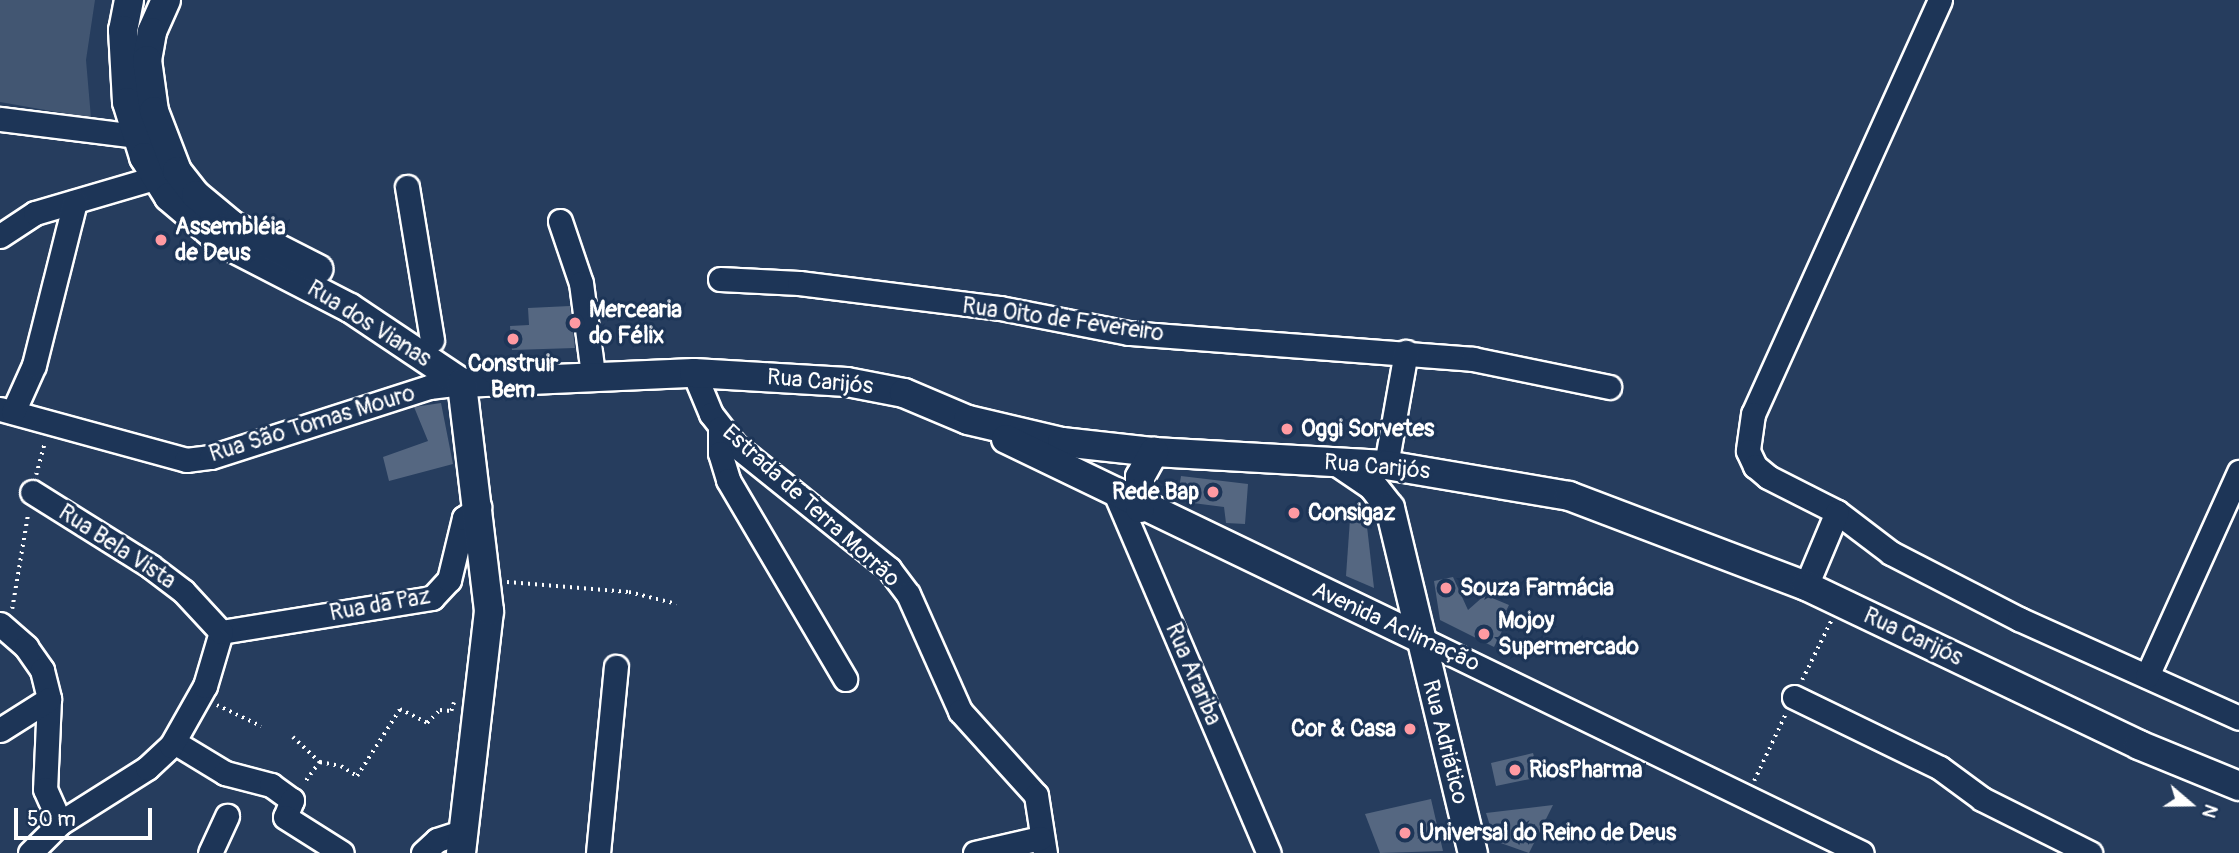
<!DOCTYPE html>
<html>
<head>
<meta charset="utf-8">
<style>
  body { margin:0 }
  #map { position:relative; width:2239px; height:853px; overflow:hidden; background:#263d5e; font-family:Pangolin,sans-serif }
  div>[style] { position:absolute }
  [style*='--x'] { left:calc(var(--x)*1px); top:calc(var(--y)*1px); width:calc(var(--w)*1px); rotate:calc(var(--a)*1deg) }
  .green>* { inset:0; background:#425672 }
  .building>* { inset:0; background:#556781 }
  .path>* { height:3.5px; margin-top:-1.75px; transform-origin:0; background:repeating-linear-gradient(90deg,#fff 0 2px,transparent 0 7px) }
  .roads { filter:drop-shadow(2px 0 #fff) drop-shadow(-2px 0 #fff) drop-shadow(0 2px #fff) drop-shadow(0 -2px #fff) }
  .minor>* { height:23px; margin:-11.5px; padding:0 11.5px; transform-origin:11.5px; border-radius:11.5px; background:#1d3557 }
  .major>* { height:28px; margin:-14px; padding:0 14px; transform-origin:14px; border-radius:14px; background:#1d3557 }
  .dots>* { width:19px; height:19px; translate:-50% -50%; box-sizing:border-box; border:4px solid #1d3557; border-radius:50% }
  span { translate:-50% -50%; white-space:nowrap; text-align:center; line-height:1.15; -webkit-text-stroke:6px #1d3557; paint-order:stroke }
  .poi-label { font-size:23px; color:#fff; font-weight:700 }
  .left { translate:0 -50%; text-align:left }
  .right { translate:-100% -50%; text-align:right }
  .street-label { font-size:23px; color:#fff }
  .north { position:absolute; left:2155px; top:769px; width:70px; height:70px; -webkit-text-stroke:5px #1d3557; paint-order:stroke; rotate:110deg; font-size:19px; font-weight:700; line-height:28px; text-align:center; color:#fff }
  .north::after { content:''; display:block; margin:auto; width:24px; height:32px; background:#fff; clip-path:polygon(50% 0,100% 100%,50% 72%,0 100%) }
  .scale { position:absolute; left:14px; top:808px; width:138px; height:32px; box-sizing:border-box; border:4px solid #fff; border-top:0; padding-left:9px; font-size:21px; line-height:24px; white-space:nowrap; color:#fff; -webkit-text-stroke:5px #1d3557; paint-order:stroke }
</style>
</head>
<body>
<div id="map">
  <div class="green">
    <i style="clip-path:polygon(0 0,95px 0,86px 60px,91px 118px,0 102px)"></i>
  </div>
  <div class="building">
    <i style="clip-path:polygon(570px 306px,575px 348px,512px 350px,510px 326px,529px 325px,528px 308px)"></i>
    <i style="clip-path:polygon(441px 403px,453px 464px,389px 481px,383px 457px,428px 441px,414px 407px)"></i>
    <i style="clip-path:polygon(1181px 476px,1248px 484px,1245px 524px,1226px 523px,1224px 507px,1177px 501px)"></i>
    <i style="clip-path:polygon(1351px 505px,1365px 509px,1374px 588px,1346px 576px)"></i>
    <i style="clip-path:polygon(1453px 577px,1468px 610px,1485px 595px,1509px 605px,1506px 611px,1510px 615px,1494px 647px,1440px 620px,1434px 581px)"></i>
    <i style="clip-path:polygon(1533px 753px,1540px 777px,1496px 786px,1491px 763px)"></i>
    <i style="clip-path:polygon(1431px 799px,1443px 851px,1380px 853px,1365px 814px)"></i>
    <i style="clip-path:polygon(1553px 805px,1529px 853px,1495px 841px,1486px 813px)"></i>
  </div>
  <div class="path">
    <i style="--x:36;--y:475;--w:34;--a:-75"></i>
    <i style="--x:507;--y:582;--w:122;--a:4.7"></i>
    <i style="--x:629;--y:592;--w:49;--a:14"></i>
    <i style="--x:12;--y:609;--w:97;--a:-80.5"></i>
    <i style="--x:1802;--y:680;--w:66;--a:-63.8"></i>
    <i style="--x:217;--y:705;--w:49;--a:25.5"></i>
    <i style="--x:293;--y:737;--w:37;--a:43"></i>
    <i style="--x:320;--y:762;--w:27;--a:126"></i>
    <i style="--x:320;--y:762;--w:21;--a:11"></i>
    <i style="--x:341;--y:766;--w:19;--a:32"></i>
    <i style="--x:357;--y:776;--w:80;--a:-57.3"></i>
    <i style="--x:400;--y:709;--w:30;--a:27"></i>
    <i style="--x:427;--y:723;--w:18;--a:-45"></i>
    <i style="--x:440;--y:710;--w:11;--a:5"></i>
    <i style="--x:451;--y:711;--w:9;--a:-72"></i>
    <i style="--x:1754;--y:781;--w:73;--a:-64.8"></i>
  </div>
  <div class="roads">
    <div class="minor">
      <i style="--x:1940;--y:0;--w:454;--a:114.3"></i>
      <i style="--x:1753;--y:414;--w:37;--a:98"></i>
      <i style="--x:1748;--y:451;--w:17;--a:65"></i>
      <i style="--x:1755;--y:466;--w:17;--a:40"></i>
      <i style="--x:1768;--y:477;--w:77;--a:26.9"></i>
      <i style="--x:1837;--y:512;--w:68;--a:37.2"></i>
      <i style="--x:1891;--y:553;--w:144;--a:27.3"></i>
      <i style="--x:2019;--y:619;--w:241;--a:24.2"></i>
      <i style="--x:0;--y:119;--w:137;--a:7.1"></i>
      <i style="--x:407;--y:187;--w:155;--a:80.7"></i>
      <i style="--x:560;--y:221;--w:65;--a:71.3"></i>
      <i style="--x:581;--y:283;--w:92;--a:82.5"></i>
      <i style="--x:0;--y:236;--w:42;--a:-33.3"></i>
      <i style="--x:35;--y:213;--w:142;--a:-16.4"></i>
      <i style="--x:720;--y:279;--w:79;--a:2.9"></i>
      <i style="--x:799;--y:283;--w:203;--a:7.1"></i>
      <i style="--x:1000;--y:308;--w:131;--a:11"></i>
      <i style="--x:1129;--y:333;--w:345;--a:4.3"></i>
      <i style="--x:1473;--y:359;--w:139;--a:11.6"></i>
      <i style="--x:694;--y:373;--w:44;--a:67.5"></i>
      <i style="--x:711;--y:414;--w:39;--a:52"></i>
      <i style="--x:735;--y:445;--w:198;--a:38.8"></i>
      <i style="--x:889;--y:569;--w:31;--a:53"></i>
      <i style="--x:908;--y:594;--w:128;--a:66"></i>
      <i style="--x:960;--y:711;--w:113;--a:47.9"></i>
      <i style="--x:1036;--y:795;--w:59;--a:81.2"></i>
      <i style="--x:0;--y:409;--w:193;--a:15.3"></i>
      <i style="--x:186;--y:460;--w:25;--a:-7"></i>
      <i style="--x:211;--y:457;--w:229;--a:-17.8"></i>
      <i style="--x:429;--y:387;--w:33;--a:-7"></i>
      <i style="--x:13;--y:412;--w:51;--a:-65.9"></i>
      <i style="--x:34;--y:365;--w:168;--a:-75.9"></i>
      <i style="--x:720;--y:428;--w:25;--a:90"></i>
      <i style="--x:720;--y:453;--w:28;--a:73"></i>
      <i style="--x:728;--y:480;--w:231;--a:59.5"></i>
      <i style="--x:1386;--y:465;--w:115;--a:-80"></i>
      <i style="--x:1116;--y:495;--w:389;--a:66.9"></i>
      <i style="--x:1806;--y:586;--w:80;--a:-67.3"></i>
      <i style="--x:0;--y:624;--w:35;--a:41"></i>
      <i style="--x:26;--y:647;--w:28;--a:55"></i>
      <i style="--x:42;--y:670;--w:30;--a:76"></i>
      <i style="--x:49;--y:699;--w:90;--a:92.5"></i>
      <i style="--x:45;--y:789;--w:37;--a:66"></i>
      <i style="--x:221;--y:632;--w:214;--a:-9.2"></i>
      <i style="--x:432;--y:598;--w:25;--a:-47"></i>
      <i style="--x:449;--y:580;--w:64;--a:-76.4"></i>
      <i style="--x:464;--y:518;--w:19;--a:-36"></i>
      <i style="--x:1419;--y:638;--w:492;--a:25.9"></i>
      <i style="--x:2147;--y:676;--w:224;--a:-65.7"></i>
      <i style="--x:1794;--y:697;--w:162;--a:25.9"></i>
      <i style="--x:1940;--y:768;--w:52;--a:36.4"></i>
      <i style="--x:1982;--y:799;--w:121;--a:26.6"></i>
      <i style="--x:0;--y:730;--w:58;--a:-32.3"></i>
      <i style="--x:174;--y:742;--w:60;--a:31.3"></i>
      <i style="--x:225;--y:773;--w:48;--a:14.6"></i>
      <i style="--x:271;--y:785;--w:26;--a:36"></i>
      <i style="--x:292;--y:800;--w:18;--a:112"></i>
      <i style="--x:285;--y:817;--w:67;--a:32.3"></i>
      <i style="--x:30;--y:853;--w:42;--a:-45"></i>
      <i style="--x:60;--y:823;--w:103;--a:-32.3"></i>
      <i style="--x:147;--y:768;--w:33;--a:-43"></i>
      <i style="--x:171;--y:746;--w:69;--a:-60.5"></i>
      <i style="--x:205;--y:686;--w:56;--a:-73.5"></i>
      <i style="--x:221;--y:632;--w:56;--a:-132.8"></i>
      <i style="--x:183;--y:591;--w:41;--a:-142.9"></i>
      <i style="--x:150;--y:566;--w:139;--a:-147.9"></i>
      <i style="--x:210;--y:853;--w:41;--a:-65.3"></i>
      <i style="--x:423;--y:853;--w:19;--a:-43"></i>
      <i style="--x:437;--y:840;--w:25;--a:-18"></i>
      <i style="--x:598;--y:853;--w:187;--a:-84.5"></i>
      <i style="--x:975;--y:853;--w:67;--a:-13"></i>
    </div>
    <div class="major">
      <i style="--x:129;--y:0;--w:31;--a:101"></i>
      <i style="--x:123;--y:30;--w:72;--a:86.8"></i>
      <i style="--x:127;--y:102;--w:58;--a:72.8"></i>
      <i style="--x:144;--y:157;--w:47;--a:58"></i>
      <i style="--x:169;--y:197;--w:70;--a:40.3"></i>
      <i style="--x:222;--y:242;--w:144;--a:27.3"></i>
      <i style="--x:350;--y:308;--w:135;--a:33.8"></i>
      <i style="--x:166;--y:0;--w:35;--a:114"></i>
      <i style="--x:152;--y:32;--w:28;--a:100"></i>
      <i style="--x:147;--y:60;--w:51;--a:82.2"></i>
      <i style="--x:154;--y:111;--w:64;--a:69"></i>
      <i style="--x:177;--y:171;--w:31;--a:52"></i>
      <i style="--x:196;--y:195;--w:47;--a:39.8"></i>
      <i style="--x:232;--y:225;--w:97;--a:27.1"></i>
      <i style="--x:462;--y:383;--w:232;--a:-2.5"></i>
      <i style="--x:694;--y:373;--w:153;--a:3.4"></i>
      <i style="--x:847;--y:382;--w:58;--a:10.9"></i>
      <i style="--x:904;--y:393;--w:69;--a:22.9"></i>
      <i style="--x:968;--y:420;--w:97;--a:13.2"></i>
      <i style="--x:1062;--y:442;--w:93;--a:6.2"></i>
      <i style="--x:1154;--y:452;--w:232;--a:3.2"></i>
      <i style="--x:1386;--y:465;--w:186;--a:9.6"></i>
      <i style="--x:1569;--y:496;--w:254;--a:20.8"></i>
      <i style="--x:1806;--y:586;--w:369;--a:25.5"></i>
      <i style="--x:2139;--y:745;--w:108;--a:22.3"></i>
      <i style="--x:1006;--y:439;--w:458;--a:25.7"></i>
      <i style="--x:1339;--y:463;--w:40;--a:34"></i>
      <i style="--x:1372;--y:485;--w:29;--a:52"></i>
      <i style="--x:1390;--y:508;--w:355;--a:76.5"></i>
      <i style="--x:1140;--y:508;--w:31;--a:-90"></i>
      <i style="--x:1140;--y:477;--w:29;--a:-61"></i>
      <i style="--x:461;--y:853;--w:244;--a:-83.4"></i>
      <i style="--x:489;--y:611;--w:230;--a:-96.8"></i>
    </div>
  </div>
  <div class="dots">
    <i style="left:161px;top:240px;background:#ff9aa2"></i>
    <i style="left:575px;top:323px;background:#ff9aa2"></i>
    <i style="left:513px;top:339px;background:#ff9aa2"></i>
    <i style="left:1287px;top:429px;background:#ff9aa2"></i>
    <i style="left:1213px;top:492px;background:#ff9aa2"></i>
    <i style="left:1294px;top:513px;background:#ff9aa2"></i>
    <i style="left:1446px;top:588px;background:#ff9aa2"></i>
    <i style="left:1484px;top:634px;background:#ff9aa2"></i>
    <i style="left:1410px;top:729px;background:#ff9aa2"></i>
    <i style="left:1515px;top:770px;background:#ff9aa2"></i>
    <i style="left:1405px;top:833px;background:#ff9aa2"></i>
  </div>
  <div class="poi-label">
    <span class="left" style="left:175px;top:240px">Assembléia<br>de Deus</span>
    <span class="left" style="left:589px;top:323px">Mercearia<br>do Félix</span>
    <span style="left:513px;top:377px">Construir<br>Bem</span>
    <span class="left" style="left:1301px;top:429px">Oggi Sorvetes</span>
    <span class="right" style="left:1199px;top:492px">Rede Bap</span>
    <span class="left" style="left:1308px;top:513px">Consigaz</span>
    <span class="left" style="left:1460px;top:588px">Souza Farmácia</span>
    <span class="left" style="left:1498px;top:634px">Mojoy<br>Supermercado</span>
    <span class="right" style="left:1396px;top:729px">Cor &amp; Casa</span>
    <span class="left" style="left:1529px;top:770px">RiosPharma</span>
    <span class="left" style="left:1419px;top:833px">Universal do Reino de Deus</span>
  </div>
  <div class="street-label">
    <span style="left:1063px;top:320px;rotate:8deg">Rua Oito de Fevereiro</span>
    <span style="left:369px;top:324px;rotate:32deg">Rua dos Vianas</span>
    <span style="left:820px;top:382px;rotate:5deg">Rua Carijós</span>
    <span style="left:312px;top:424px;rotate:-17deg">Rua São Tomas Mouro</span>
    <span style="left:1377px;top:467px;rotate:5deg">Rua Carijós</span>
    <span style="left:811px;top:506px;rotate:42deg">Estrada de Terra Morrão</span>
    <span style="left:117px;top:547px;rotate:33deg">Rua Bela Vista</span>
    <span style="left:380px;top:605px;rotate:-10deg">Rua da Paz</span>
    <span style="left:1396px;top:627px;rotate:25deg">Avenida Aclimação</span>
    <span style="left:1913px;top:637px;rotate:25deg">Rua Carijós</span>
    <span style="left:1193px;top:674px;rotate:67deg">Rua Arariba</span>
    <span style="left:1445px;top:742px;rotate:76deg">Rua Adriático</span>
  </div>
  <div class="north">N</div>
  <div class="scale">50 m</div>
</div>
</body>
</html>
